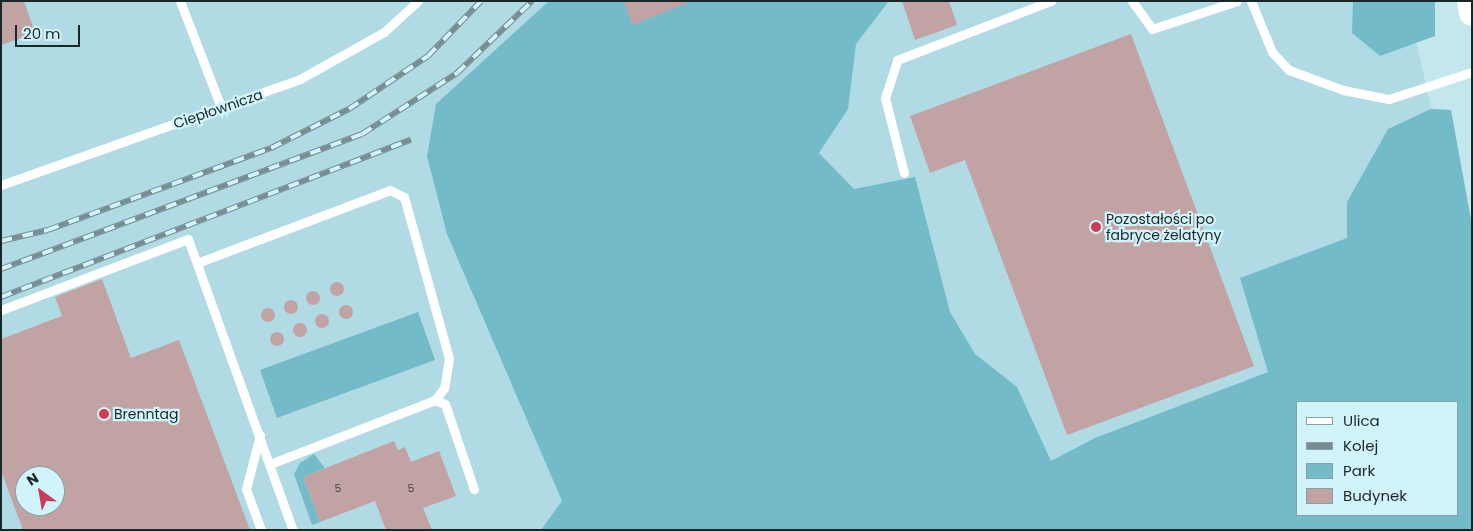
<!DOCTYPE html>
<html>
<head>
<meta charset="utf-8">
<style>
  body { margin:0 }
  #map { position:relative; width:1473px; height:531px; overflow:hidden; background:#c4e6ed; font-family:Poppins,sans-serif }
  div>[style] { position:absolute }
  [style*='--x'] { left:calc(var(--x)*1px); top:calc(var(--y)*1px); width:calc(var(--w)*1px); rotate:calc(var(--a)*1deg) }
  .built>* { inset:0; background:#b0dbe4 }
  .green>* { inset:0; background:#74bbc9 }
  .building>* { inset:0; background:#c2a3a4 }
  .round { border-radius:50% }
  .service>* { height:9px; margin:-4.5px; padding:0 4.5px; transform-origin:4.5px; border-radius:4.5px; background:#fff }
  .secondary>* { height:26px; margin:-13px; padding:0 13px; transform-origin:13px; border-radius:13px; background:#fff }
  .rail>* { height:5.5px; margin-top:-2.75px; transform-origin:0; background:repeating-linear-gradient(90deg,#d1f3fa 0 11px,#768e93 0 22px); box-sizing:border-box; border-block:1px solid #768e93 }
  .dots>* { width:14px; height:14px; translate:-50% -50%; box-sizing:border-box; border:2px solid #d1f3fa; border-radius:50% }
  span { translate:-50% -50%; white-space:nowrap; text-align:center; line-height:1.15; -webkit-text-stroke:4.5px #d1f3fa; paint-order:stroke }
  .number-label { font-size:11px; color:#444648 }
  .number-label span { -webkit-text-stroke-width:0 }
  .street-label { font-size:14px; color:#1a2729 }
  .poi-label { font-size:14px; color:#1a2729 }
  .left { translate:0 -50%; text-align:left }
  .frame { position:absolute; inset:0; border:2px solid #1a2729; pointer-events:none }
  .legend { position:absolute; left:1296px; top:401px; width:162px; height:115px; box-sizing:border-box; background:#d1f3fa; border:1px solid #88a1a6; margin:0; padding:6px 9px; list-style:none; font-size:15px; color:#1a2729 }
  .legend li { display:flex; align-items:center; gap:10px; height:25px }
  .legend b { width:25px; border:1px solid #88a1a6 }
  .north { position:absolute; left:15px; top:466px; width:50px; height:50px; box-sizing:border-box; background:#d1f3fa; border:1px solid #88a1a6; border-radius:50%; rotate:328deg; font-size:14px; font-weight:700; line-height:20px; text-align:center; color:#1a2729 }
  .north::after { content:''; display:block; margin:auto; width:18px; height:22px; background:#cc3c55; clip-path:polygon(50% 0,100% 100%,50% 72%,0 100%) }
  .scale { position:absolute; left:15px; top:25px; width:65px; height:22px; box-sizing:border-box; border:2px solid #1a2729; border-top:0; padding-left:6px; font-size:15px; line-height:18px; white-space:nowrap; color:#1a2729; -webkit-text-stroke:4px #d1f3fa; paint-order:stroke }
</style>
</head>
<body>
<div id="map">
  <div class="built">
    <i style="clip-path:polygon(evenodd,1px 1px,1407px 1px,1472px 288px,1472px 530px,1px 530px,1px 1px,1297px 402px,1457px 402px,1457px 515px,1297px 515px,1297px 402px,1px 1px,25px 476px,55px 476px,55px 506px,25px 506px,25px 476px)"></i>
  </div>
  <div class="green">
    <i style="clip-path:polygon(evenodd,549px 1px,889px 1px,856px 44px,848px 109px,819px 153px,854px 189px,915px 177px,950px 312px,975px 354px,1017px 387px,1051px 461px,1095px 438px,1268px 372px,1240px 278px,1347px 238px,1347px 202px,1388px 129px,1431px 109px,1451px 110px,1472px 225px,1472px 530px,541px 530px,562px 501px,447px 234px,427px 156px,436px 104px,549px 1px,1297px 402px,1457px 402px,1457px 515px,1297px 515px,1297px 402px)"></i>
    <i style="clip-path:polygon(1353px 1px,1435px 1px,1435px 36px,1380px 56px,1352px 33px)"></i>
    <i style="clip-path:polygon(418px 312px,435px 360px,277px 418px,260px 370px)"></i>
    <i style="clip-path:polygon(314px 454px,325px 468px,303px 477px,320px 522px,312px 525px,294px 474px,300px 463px)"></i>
  </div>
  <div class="building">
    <i style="clip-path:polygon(1px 1px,24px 1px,35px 33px,1px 45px)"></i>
    <i style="clip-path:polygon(624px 1px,692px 1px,632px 25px)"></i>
    <i style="clip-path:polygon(902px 1px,949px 1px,957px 25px,915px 40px)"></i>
    <i style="clip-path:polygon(1131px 34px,1254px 366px,1067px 435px,965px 160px,930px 173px,910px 116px)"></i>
    <i style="clip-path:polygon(evenodd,102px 279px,131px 358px,179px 340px,250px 530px,23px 530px,1px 471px,1px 339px,62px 316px,55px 297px,102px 279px,25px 476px,55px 476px,55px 506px,25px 506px,25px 476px)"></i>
    <i class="round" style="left:330px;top:282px;width:14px;height:14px"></i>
    <i class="round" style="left:306px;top:291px;width:14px;height:14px"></i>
    <i class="round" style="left:284px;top:300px;width:14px;height:14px"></i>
    <i class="round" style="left:339px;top:305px;width:14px;height:14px"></i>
    <i class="round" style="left:261px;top:308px;width:14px;height:14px"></i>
    <i class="round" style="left:315px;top:314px;width:14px;height:14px"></i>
    <i class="round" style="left:293px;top:323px;width:14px;height:14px"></i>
    <i class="round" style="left:270px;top:332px;width:14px;height:14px"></i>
    <i style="clip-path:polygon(394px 441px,398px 450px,405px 447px,411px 462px,439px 451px,456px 496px,423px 508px,432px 530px,386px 530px,375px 501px,320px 522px,303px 477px)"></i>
  </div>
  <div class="service">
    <i style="--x:180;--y:1;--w:114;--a:68.9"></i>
    <i style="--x:1132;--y:1;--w:34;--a:54"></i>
    <i style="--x:1152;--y:29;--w:89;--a:-18.2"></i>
    <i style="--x:1251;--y:1;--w:55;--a:67.6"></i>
    <i style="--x:1272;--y:52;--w:25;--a:47"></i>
    <i style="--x:1289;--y:70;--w:58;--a:20.3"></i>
    <i style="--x:1343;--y:90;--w:47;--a:11.1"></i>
    <i style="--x:1389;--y:99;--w:87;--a:-18"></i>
    <i style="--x:904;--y:173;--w:77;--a:-104.2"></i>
    <i style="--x:885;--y:98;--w:40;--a:-72"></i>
    <i style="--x:897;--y:60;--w:165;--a:-21"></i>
    <i style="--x:1;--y:185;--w:317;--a:-19.5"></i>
    <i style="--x:300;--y:79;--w:96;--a:-29.2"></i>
    <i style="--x:384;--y:32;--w:46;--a:-42.4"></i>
    <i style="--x:197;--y:263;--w:206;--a:-20.7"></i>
    <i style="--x:390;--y:190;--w:16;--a:27"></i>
    <i style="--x:404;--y:197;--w:167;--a:74.4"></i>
    <i style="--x:449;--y:358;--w:30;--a:99"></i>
    <i style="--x:444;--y:388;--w:15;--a:127"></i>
    <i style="--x:435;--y:400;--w:177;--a:158.8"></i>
    <i style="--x:1;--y:310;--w:200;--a:-20.8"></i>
    <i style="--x:188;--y:239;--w:309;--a:70.2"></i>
    <i style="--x:435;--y:400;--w:11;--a:22"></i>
    <i style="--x:445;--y:404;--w:90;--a:71.2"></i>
    <i style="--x:260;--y:435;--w:56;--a:104.5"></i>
    <i style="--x:246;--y:489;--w:44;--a:69.9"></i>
  </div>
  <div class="secondary">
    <i style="--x:1470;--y:1;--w:12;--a:81"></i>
  </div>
  <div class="rail">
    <i style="--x:1;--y:241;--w:48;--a:-13.2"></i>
    <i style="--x:48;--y:230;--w:238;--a:-20.2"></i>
    <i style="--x:271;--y:148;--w:87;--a:-26.6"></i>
    <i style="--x:349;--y:109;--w:95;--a:-33.9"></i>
    <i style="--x:428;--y:56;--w:76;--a:-46.1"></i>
    <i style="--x:1;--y:269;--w:385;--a:-20.5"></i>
    <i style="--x:362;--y:134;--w:113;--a:-32.7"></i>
    <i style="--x:457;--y:73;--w:104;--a:-43.8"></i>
    <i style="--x:1;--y:297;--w:439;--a:-21"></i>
  </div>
  <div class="dots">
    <i style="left:1096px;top:227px;background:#cc3c55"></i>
    <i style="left:104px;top:414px;background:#cc3c55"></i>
  </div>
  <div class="number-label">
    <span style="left:338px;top:488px">5</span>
    <span style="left:411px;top:488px">5</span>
  </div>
  <div class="street-label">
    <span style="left:218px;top:109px;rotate:-19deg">Ciepłownicza</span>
  </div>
  <div class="poi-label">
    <span class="left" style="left:1106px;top:227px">Pozostałości po<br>fabryce żelatyny</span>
    <span class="left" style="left:114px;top:414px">Brenntag</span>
  </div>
  <div class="frame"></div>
  <ul class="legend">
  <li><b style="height:6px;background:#fff"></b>Ulica</li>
  <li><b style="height:6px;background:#768e93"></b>Kolej</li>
  <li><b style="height:14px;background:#74bbc9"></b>Park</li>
  <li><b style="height:14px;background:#c2a3a4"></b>Budynek</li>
  </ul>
  <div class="north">N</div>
  <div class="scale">20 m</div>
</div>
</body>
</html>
